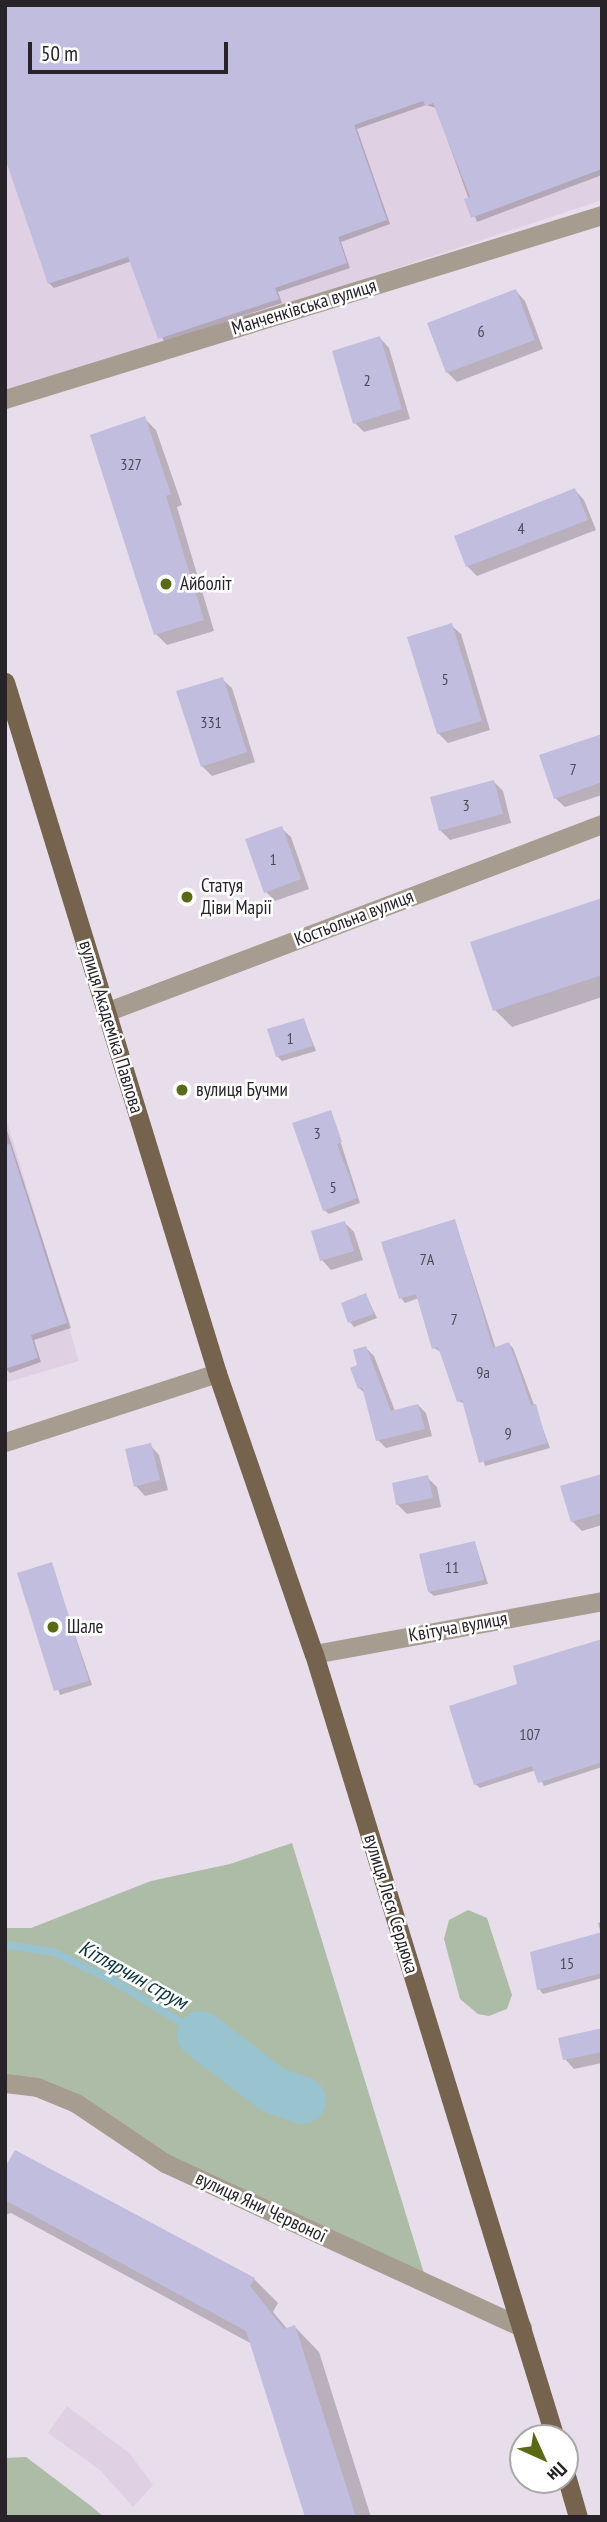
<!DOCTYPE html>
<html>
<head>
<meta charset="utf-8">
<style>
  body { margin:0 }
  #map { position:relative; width:607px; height:2522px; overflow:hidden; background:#e8ddeb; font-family:"PT Sans Narrow",sans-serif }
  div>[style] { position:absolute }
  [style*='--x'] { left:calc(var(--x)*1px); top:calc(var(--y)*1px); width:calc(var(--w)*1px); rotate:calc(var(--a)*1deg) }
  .built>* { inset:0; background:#e0d0e4 }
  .green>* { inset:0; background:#adbca6 }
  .shadow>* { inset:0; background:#0003 }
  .stream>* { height:8px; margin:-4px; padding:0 4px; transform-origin:4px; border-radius:4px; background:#9ac3d0 }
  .river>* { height:47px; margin:-23.5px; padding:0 23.5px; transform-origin:23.5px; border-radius:23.5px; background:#9ac3d0 }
  .building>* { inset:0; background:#c0bddf }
  .minor>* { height:19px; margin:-9.5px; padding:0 9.5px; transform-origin:9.5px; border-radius:9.5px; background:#a79c90 }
  .tertiary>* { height:19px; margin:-9.5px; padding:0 9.5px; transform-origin:9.5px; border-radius:9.5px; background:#a79c90 }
  .primary>* { height:19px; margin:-9.5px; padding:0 9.5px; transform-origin:9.5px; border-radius:9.5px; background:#75634d }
  .dots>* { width:19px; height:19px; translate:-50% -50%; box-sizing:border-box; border:4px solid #fff; border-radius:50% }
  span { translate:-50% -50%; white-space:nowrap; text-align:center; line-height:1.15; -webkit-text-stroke:5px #fff; paint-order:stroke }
  .number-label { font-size:16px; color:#4d4a56 }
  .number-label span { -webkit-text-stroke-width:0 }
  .street-label { font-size:19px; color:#272328 }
  .poi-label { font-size:19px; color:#272328 }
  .left { translate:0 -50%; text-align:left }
  .water-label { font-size:21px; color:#0a323c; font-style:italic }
  .frame { position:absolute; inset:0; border:7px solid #272328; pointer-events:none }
  .north { position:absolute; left:509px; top:2424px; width:70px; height:70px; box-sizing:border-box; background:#fff; border:2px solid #a9a7a9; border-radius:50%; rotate:135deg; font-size:19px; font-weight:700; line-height:28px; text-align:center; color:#272328 }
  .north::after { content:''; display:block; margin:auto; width:24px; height:32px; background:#586a16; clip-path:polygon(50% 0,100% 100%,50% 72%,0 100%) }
  .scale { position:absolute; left:28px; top:42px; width:200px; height:32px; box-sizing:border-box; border:4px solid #272328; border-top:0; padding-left:9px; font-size:21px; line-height:24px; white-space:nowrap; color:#272328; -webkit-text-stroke:5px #fff; paint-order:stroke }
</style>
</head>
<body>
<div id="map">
  <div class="built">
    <i style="clip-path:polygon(5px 5px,602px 5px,602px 200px,5px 398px)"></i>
    <i style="clip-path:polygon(5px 1114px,79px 1361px,5px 1383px)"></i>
    <i style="clip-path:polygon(67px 2406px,129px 2453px,153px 2485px,133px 2507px,100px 2470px,48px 2433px)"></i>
  </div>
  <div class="green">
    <i style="clip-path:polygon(292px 1843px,427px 2283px,165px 2163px,76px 2103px,5px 2083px,5px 1928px,31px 1928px,151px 1881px,230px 1864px)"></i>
    <i style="clip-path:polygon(468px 1910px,487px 1918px,512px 1995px,507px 2009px,489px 2016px,478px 2014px,460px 1999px,444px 1939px,449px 1920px)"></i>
    <i style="clip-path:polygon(26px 2457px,91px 2506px,104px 2517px,5px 2517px,5px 2458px)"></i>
  </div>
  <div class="shadow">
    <i style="clip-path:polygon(602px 5px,602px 175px,477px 222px,436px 108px,426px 105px,357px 129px,390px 224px,341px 242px,350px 268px,278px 292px,282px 303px,164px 342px,132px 261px,54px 288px,49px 283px,5px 152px)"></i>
    <i style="clip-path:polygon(516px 291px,525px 301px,543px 349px,457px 382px,447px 372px)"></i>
    <i style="clip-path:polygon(380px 338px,389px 348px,410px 419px,364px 432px,355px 423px)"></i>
    <i style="clip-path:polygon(144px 418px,156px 430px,182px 505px,177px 507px,214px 631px,167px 645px,156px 634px)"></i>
    <i style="clip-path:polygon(575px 490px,584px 500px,596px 530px,477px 576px,467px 566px)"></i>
    <i style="clip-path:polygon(451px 625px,461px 634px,490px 730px,448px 743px,439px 734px,409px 638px)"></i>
    <i style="clip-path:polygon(222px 679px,232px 688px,255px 762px,212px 776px,202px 766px)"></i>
    <i style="clip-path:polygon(602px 736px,602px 795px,565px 807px,555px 798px)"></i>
    <i style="clip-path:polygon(494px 782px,503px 791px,511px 823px,450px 840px,440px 830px)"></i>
    <i style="clip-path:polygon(281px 828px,291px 837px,309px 889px,275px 901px,266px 892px)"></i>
    <i style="clip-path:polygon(602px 900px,602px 997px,512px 1027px,495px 1010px)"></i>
    <i style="clip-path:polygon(304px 1020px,316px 1051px,282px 1061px,277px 1056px)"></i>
    <i style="clip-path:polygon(331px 1112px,360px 1203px,329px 1214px,324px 1210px)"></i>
    <i style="clip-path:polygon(5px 1124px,71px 1328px,34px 1340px,41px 1362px,10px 1373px,5px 1368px)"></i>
    <i style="clip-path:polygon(455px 1221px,496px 1349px,509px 1344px,513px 1348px,550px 1448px,485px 1466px,465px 1404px,458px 1401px,441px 1352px,434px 1348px,419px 1298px,405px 1303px,401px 1298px)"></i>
    <i style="clip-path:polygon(345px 1223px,354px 1232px,363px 1260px,331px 1270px,322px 1260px)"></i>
    <i style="clip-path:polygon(366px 1295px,377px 1318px,354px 1327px,350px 1322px)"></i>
    <i style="clip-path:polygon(366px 1348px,374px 1356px,395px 1411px,418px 1405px,426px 1413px,432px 1436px,386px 1448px,378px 1440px,366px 1394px,359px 1388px,359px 1366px)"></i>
    <i style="clip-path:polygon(150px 1445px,159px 1455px,168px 1490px,145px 1496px,136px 1486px)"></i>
    <i style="clip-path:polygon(602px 1475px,602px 1525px,582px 1531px,572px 1521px)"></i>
    <i style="clip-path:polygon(427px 1477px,437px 1487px,441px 1507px,407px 1514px,397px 1504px)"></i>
    <i style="clip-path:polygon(475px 1543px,488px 1584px,434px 1596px,429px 1592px)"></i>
    <i style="clip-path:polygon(51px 1564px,92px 1685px,60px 1695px,19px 1574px)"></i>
    <i style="clip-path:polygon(602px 1641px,602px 1767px,544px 1786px,536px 1770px,480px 1788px,475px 1784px,519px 1686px)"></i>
    <i style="clip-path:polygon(602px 1922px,602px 1978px,543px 1994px,539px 1989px,601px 1934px,598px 1923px)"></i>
    <i style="clip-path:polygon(602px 2030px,602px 2063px,574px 2069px,565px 2059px)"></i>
    <i style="clip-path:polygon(5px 2165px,254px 2279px,278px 2303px,273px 2312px,288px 2330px,295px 2327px,319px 2352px,371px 2517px,307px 2517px,252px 2344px,11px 2213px,5px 2215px)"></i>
  </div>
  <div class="stream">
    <i style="--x:5;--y:1945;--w:49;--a:8.3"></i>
    <i style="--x:53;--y:1952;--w:68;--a:25.4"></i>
    <i style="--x:114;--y:1981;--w:101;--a:31.6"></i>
  </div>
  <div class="river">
    <i style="--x:200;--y:2034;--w:91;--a:37.4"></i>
    <i style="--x:272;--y:2089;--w:32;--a:20"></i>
  </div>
  <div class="building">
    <i style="clip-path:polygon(5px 5px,602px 5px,602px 169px,471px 218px,464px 199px,470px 197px,433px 103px,425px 106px,423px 101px,354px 125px,387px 220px,338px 237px,347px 263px,275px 288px,279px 299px,158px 339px,128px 257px,48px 284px,5px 158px)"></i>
    <i style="clip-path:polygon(516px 289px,535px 340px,446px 373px,427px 323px)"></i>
    <i style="clip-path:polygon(380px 336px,402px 409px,353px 424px,332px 351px)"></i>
    <i style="clip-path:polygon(145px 416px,171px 494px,166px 496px,204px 620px,154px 635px,90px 435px)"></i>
    <i style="clip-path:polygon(575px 488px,588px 520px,466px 567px,454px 536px)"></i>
    <i style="clip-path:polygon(452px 623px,482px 721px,437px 734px,407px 637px)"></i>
    <i style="clip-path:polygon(223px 677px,247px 752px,201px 767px,176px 691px)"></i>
    <i style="clip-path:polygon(602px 734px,602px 782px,554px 799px,539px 755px)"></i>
    <i style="clip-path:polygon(494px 780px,503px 814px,439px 831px,430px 797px)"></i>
    <i style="clip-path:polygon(282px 826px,301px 879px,264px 893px,245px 839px)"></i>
    <i style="clip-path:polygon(602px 898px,602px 975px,493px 1011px,470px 942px)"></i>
    <i style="clip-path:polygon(304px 1018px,313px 1046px,276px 1057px,267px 1029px)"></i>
    <i style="clip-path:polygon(331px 1110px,342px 1142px,337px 1144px,357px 1198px,323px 1211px,292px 1123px)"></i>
    <i style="clip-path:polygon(10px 1144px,67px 1323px,31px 1335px,38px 1358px,5px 1369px,5px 1145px)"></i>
    <i style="clip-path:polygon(455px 1219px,493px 1348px,509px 1342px,531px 1405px,536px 1404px,547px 1443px,479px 1463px,462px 1400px,457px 1402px,438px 1347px,432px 1349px,416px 1294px,399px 1299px,381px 1242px)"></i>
    <i style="clip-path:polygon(345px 1221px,354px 1251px,320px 1261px,311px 1231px)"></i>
    <i style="clip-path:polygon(366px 1293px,374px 1314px,348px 1323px,341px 1303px)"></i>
    <i style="clip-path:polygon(366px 1346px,391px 1411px,418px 1404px,425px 1429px,376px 1441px,362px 1387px,358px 1389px,350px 1368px,357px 1365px,353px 1350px)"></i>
    <i style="clip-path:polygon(151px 1443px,160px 1480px,134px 1487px,125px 1449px)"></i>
    <i style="clip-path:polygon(602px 1474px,602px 1513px,571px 1522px,560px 1486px)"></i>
    <i style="clip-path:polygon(428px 1475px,433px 1498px,396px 1505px,392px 1483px)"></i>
    <i style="clip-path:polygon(475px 1541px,484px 1580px,428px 1592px,419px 1554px)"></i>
    <i style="clip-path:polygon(52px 1562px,89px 1681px,54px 1691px,17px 1573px)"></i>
    <i style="clip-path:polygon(602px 1639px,602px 1762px,538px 1783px,532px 1766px,474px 1785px,449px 1706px,517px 1684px,513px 1666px)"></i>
    <i style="clip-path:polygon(602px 1932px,602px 1973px,537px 1990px,530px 1952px)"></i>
    <i style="clip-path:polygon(602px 2028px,602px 2052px,563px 2060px,558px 2038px)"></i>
    <i style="clip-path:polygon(15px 2150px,255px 2278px,250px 2286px,284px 2329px,295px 2325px,356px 2517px,305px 2517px,246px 2331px,5px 2200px,5px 2167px)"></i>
  </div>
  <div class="minor">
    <i style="--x:5;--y:399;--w:625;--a:-17.13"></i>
    <i style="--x:106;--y:1012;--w:530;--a:-20.76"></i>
    <i style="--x:314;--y:1654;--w:293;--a:-10.4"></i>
    <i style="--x:5;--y:2083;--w:32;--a:7"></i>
    <i style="--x:37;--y:2087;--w:42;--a:22.3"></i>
    <i style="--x:76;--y:2103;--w:107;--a:34"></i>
    <i style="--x:165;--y:2163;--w:393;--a:24.7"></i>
  </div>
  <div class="tertiary">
    <i style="--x:5;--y:1442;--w:223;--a:-18"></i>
  </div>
  <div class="primary">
    <i style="--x:5;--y:682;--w:723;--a:72.94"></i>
    <i style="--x:217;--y:1373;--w:297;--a:71"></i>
    <i style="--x:314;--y:1654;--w:820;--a:72.91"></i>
    <i style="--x:565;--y:2472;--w:47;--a:73.9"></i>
  </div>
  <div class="dots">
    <i style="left:166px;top:584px;background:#586a16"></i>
    <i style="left:187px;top:897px;background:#586a16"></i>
    <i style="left:182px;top:1090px;background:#586a16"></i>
    <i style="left:53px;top:1627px;background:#586a16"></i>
  </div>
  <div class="number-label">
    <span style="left:481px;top:331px">6</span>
    <span style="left:367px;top:380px">2</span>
    <span style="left:131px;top:464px">327</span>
    <span style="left:521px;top:528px">4</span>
    <span style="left:445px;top:679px">5</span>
    <span style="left:211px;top:722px">331</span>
    <span style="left:573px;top:769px">7</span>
    <span style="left:466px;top:805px">3</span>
    <span style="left:273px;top:859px">1</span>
    <span style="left:290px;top:1038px">1</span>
    <span style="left:317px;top:1133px">3</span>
    <span style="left:333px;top:1187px">5</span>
    <span style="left:427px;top:1259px">7А</span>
    <span style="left:454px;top:1319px">7</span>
    <span style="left:483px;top:1372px">9а</span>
    <span style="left:508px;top:1433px">9</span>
    <span style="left:452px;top:1567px">11</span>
    <span style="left:530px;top:1734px">107</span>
    <span style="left:567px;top:1963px">15</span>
  </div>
  <div class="street-label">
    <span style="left:304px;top:307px;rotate:-17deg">Манченківська вулиця</span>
    <span style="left:354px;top:918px;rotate:-21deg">Костьольна вулиця</span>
    <span style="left:111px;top:1027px;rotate:73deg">вулиця Академіка Павлова</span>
    <span style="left:458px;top:1627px;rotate:-10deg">Квітуча вулиця</span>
    <span style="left:391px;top:1904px;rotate:73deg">вулиця Леся Сердюка</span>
    <span style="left:261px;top:2207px;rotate:25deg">вулиця Яни Червоної</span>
  </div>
  <div class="poi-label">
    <span class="left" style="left:180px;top:584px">Айболіт</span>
    <span class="left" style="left:201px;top:897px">Статуя<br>Діви Марії</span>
    <span class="left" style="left:196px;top:1090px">вулиця Бучми</span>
    <span class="left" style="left:67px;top:1627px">Шале</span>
  </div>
  <div class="water-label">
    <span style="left:133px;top:1975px;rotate:29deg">Кітлярчин струм</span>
  </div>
  <div class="frame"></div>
  <div class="north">Пн</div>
  <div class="scale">50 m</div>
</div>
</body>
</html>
